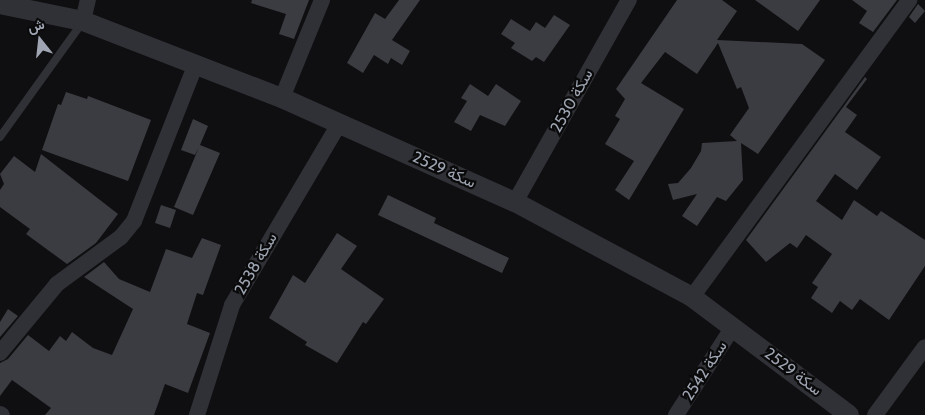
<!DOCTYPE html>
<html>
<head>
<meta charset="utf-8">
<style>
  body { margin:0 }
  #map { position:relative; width:925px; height:415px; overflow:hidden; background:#0f0f11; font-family:Cabin,Vazirmatn,sans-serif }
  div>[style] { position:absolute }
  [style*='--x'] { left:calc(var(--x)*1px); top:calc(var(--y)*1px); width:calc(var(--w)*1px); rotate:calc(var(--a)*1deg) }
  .building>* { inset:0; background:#3b3c41 }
  .service>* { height:8px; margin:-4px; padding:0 4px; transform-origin:4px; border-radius:4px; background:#303136 }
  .minor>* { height:16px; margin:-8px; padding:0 8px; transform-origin:8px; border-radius:8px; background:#303136 }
  .tertiary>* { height:20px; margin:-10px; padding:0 10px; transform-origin:10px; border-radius:10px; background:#303136 }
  span { translate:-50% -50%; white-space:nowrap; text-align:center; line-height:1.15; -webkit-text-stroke:4.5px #0a0a0b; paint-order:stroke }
  .street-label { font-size:16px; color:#9fa5b2 }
  .north { position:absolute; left:15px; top:15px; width:50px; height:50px; -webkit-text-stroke:4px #0a0a0b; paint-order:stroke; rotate:344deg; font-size:14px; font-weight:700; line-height:20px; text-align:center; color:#9fa5b2 }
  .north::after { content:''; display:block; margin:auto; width:18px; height:22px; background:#9fa5b2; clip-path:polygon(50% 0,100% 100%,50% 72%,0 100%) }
</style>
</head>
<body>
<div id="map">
  <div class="building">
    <i style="clip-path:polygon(252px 0,309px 0,294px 39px,279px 34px,286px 14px,251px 3px)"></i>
    <i style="clip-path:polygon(399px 0,420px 0,392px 40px,410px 51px,402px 65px,391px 58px,388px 64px,374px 55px,363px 73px,347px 63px,375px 13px,385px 19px)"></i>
    <i style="clip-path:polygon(677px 0,722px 0,737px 11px,717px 40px,802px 44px,825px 60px,758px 154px,741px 143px,743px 180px,726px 201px,717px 197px,697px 226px,682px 216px,697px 194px,673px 200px,668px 184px,678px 183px,691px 168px,701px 151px,702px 143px,737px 141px,730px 135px,749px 108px,741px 87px,737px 89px,718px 43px,697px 74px,665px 52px,641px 83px,684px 109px,629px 200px,615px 190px,634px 161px,605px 144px,620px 119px,615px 116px,625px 99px,616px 89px)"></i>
    <i style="clip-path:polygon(755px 0,820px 0,798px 31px)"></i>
    <i style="clip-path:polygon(852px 0,897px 0,873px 32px,859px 23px,867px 11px)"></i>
    <i style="clip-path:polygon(918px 4px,925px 11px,915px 23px,909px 17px)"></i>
    <i style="clip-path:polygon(554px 15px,570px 25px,544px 62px,536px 57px,532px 61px,511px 48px,515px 43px,501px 34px,511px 19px,530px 31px,536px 22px,545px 28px)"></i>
    <i style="clip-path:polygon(865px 77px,867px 79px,846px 107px,857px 115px,845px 132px,881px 157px,857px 190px,835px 174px,816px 201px,842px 220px,854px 200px,877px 216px,881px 211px,925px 240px,925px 266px,889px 320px,860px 299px,852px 310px,840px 301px,832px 313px,811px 298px,818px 287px,812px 283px,832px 254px,806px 235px,797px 248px,790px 243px,766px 262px,746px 240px)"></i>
    <i style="clip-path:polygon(470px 84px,488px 96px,496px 84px,521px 101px,505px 126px,480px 115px,471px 131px,454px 122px,467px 101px,461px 98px)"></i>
    <i style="clip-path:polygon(66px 92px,87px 99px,88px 96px,151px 120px,128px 181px,42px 150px,58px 104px,61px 105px)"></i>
    <i style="clip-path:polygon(193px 119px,208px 126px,200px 145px,220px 153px,193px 215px,174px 207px,199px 147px,195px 155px,181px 150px)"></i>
    <i style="clip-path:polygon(41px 154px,118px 214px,96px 243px,67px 264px,26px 234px,30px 229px,0 207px,0 190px,4px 184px,0 174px,14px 156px,35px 172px)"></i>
    <i style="clip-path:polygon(388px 195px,436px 218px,434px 223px,509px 258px,502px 273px,378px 215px)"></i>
    <i style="clip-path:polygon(161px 205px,176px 210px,170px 228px,155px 223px)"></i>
    <i style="clip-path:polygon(337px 233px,357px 246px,341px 269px,384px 299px,366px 324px,363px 322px,337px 363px,305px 345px,307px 342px,269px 318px,293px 275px,305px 283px)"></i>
    <i style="clip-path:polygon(202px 238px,221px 245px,203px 295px,197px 293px,187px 324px,210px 333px,188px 393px,165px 384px,154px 415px,45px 415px,51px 408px,12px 380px,0 396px,0 363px,8px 359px,28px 335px,49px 351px,60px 336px,66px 341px,72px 332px,93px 348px,112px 355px,133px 309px,84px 277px,104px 262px,119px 279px,150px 292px,166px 249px,192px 258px)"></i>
    <i style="clip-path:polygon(8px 309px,18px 316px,0 337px,0 322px)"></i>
  </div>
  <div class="service">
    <i style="--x:0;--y:137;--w:140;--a:-54.3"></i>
  </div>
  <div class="minor">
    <i style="--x:83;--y:21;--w:22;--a:-77"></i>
    <i style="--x:282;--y:98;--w:106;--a:-67.8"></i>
    <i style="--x:515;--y:202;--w:232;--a:-60.6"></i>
    <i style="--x:692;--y:297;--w:368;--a:-53.8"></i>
    <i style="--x:0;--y:353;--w:89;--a:-50.4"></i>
    <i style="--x:57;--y:284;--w:79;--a:-36.3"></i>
    <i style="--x:121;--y:237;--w:21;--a:-51"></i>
    <i style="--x:134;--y:221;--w:167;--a:-68.5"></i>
    <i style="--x:0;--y:414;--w:2;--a:27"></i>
    <i style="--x:197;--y:415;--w:115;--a:-72.3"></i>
    <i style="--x:232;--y:305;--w:210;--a:-59.4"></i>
    <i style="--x:676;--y:415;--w:105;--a:-57.1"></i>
    <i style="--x:875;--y:415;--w:84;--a:-53.7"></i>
  </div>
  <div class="tertiary">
    <i style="--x:0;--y:4;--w:85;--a:11.6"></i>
    <i style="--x:83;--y:21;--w:213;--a:21.2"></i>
    <i style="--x:282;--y:98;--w:255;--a:24.1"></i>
    <i style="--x:515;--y:202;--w:201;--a:28.2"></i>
    <i style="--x:692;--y:297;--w:196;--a:36.9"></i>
  </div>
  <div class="street-label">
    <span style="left:572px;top:101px;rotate:-61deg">سكة 2530</span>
    <span style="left:444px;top:170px;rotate:24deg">سكة 2529</span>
    <span style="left:256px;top:264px;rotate:-60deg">سكة 2538</span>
    <span style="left:705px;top:371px;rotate:-57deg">سكة 2542</span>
    <span style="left:793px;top:372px;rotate:37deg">سكة 2529</span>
  </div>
  <div class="north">ش</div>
</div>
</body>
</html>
